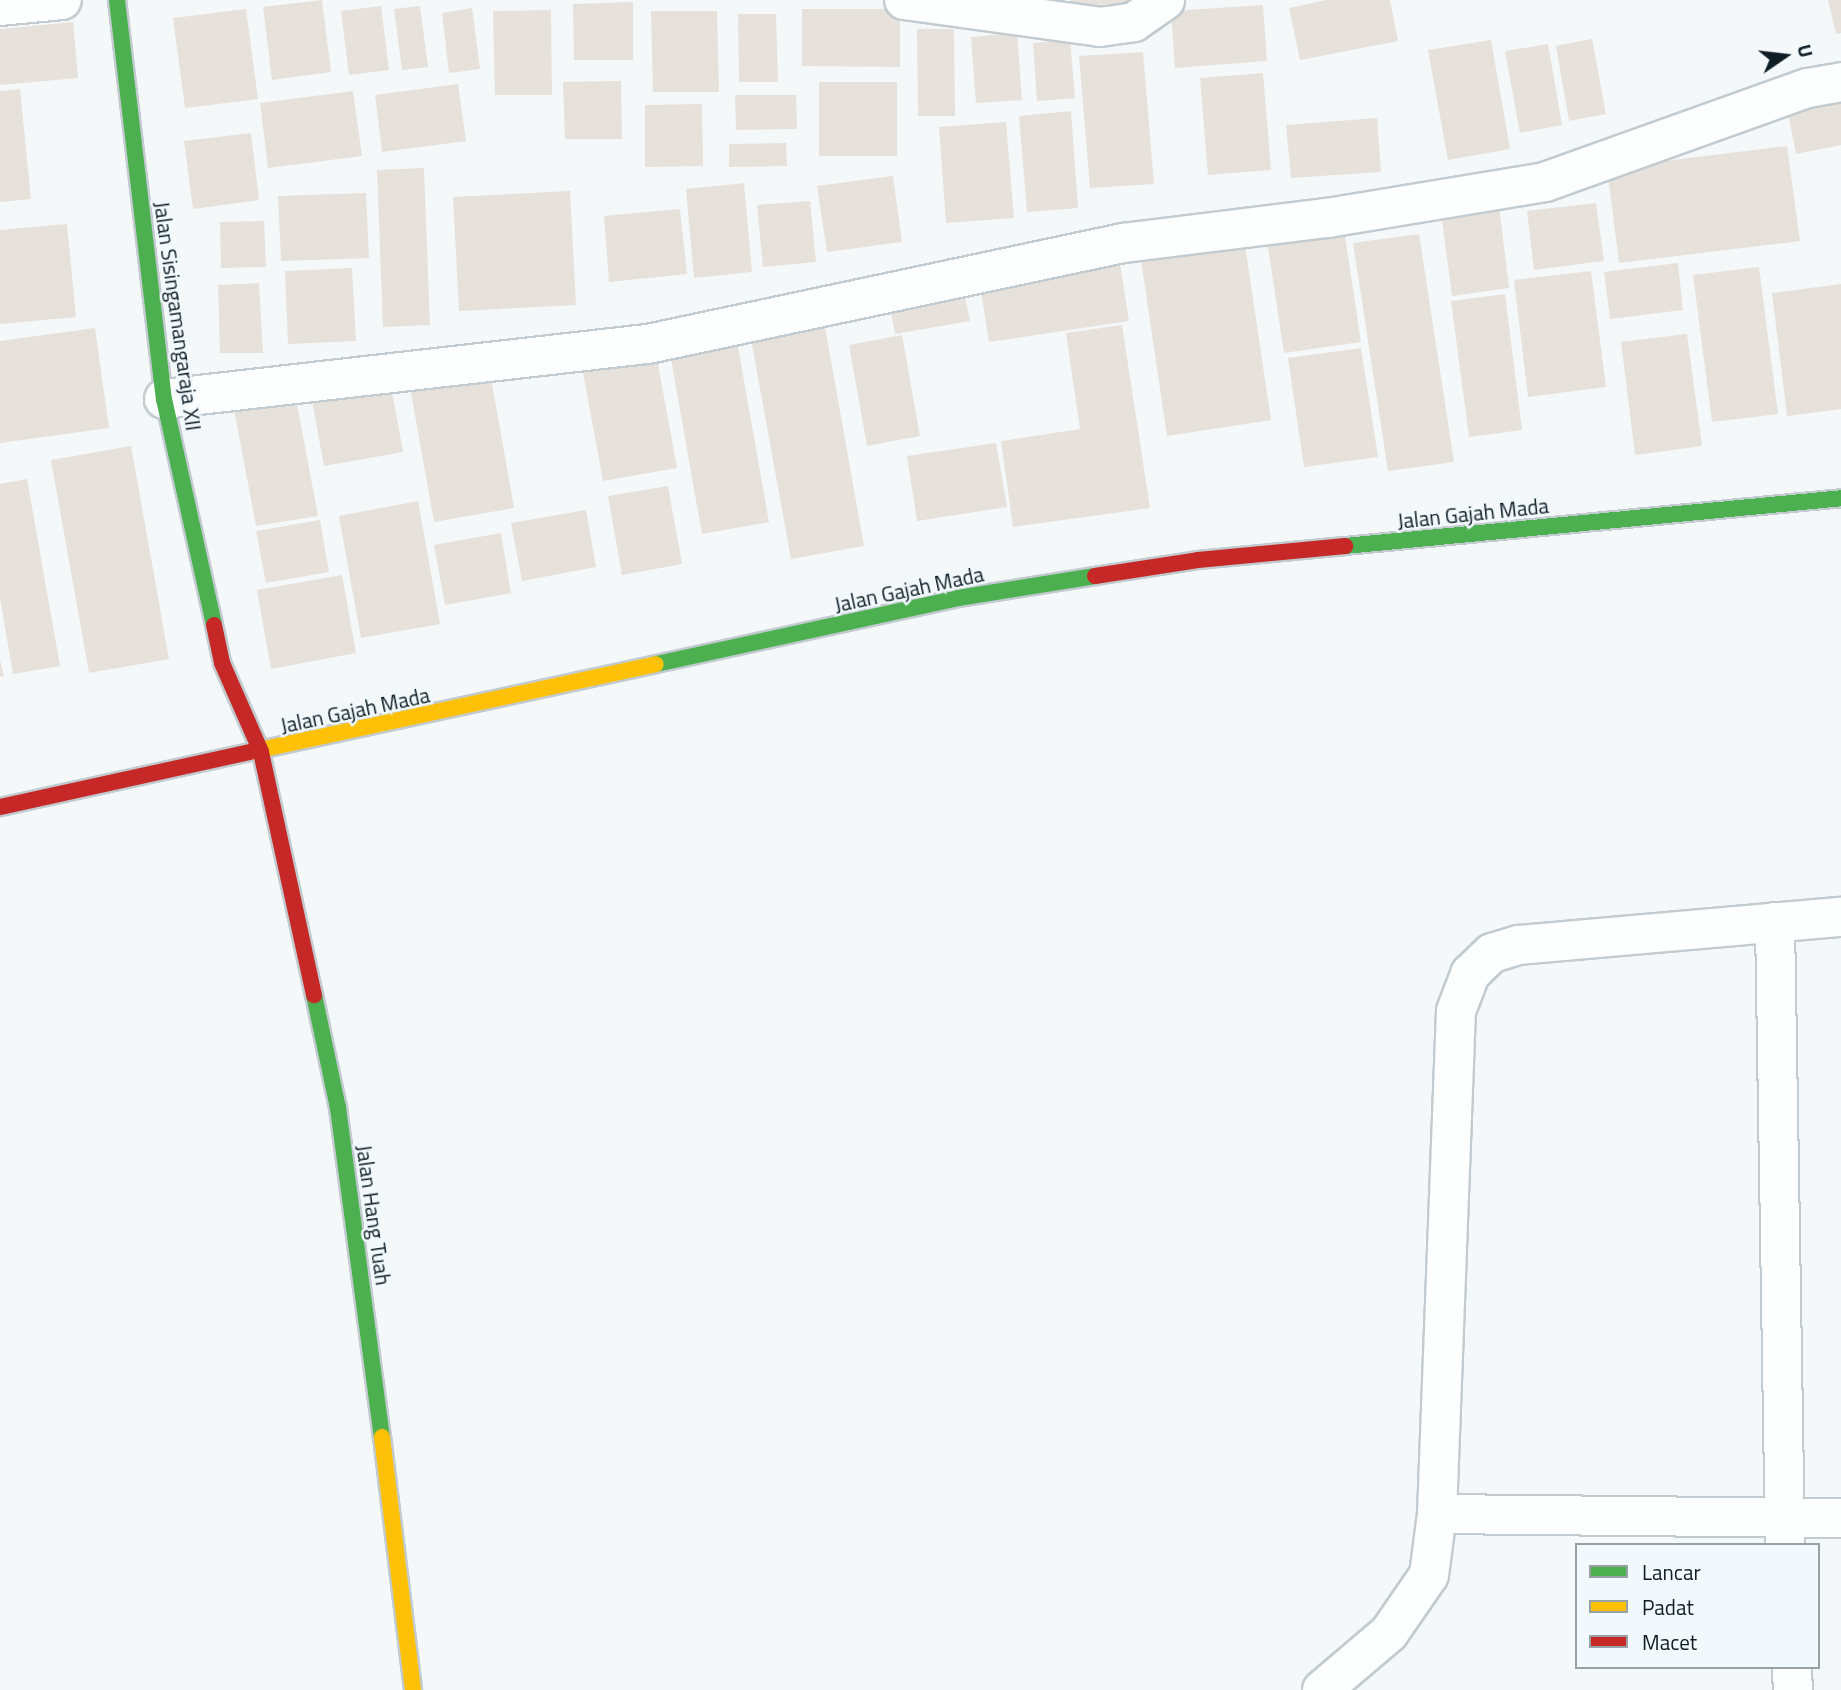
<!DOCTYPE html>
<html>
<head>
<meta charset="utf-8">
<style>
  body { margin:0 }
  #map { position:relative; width:1841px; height:1690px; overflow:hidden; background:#f4f8f9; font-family:"Titillium Web",sans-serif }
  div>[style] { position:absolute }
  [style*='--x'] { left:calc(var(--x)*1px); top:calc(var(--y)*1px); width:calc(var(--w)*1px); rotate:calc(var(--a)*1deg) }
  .building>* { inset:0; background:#e7e1db }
  .roads { filter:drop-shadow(2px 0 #c2cbcf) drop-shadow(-2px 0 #c2cbcf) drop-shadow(0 2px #c2cbcf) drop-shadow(0 -2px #c2cbcf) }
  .street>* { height:38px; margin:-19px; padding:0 19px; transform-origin:19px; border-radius:19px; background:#fdfefe }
  .fast>* { height:16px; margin:-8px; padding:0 8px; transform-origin:8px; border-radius:8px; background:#4caf50 }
  .slow>* { height:16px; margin:-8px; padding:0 8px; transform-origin:8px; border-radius:8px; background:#ffc107 }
  .jam>* { height:16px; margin:-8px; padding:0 8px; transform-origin:8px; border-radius:8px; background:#c62828 }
  span { translate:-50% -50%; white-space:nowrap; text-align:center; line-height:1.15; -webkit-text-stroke:5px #f1f9fc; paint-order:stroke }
  .street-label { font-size:21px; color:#0f1e25 }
  .legend { position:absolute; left:1575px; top:1543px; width:245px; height:126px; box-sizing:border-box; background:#f1f9fc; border:2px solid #97a1a6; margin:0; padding:9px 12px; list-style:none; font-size:21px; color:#0f1e25 }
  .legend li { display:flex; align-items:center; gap:14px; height:35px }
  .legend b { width:35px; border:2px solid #97a1a6 }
  .north { position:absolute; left:1750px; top:21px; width:70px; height:70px; -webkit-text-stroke:5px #f1f9fc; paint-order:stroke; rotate:76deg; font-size:19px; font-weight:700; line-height:28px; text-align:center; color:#0f1e25 }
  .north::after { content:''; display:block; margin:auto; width:24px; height:32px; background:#0f1e25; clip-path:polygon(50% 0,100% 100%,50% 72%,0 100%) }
</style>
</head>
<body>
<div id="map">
  <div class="building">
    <i style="clip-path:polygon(322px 0,331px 72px,272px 80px,263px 7px)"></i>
    <i style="clip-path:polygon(1071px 0,1144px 0,1144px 4px,1071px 5px)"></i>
    <i style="clip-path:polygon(1326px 0,1390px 0,1398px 41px,1300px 60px,1289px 8px)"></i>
    <i style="clip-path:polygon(1828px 0,1841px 0,1841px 33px,1836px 34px)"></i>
    <i style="clip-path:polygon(633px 2px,633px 60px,574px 60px,573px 4px)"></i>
    <i style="clip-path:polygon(1263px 5px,1267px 61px,1175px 68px,1171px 11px)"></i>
    <i style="clip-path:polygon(381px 6px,389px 70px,349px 75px,341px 11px)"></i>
    <i style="clip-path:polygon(420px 6px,428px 67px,402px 70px,394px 9px)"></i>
    <i style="clip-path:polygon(472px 8px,480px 69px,449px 73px,442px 13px)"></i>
    <i style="clip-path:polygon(246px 9px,258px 99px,185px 108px,173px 18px)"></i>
    <i style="clip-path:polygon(802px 9px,900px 9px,900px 67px,802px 66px)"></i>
    <i style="clip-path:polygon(551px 10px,552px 95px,495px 95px,493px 11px)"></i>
    <i style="clip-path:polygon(651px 11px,717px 11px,719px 92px,653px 92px)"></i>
    <i style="clip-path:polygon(738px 14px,776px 14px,778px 82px,739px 82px)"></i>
    <i style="clip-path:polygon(73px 22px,78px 78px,0 85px,0 29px)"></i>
    <i style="clip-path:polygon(917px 29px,954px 29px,955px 116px,918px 116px)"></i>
    <i style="clip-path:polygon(1017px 33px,1022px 100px,976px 103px,971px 37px)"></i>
    <i style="clip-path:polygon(1070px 39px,1075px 98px,1037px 101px,1033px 43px)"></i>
    <i style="clip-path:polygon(1592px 39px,1606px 114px,1569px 121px,1556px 46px)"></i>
    <i style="clip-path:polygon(1491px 40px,1510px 149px,1448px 160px,1428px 50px)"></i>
    <i style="clip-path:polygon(1548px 44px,1562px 125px,1520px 133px,1505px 51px)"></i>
    <i style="clip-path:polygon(1143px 52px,1154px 184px,1090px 188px,1079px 56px)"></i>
    <i style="clip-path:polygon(1263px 73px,1271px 170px,1208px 175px,1200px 78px)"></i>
    <i style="clip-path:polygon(621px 81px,622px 139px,565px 139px,563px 82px)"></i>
    <i style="clip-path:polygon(819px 82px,897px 82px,897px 156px,819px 156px)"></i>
    <i style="clip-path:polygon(458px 84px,466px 141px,382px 152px,375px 95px)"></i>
    <i style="clip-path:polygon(20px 89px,31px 199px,0 202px,0 91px)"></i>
    <i style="clip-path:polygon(353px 91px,362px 156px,268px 168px,260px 103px)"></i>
    <i style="clip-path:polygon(735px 95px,796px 95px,797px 129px,736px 130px)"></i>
    <i style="clip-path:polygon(1841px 96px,1841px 145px,1796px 154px,1787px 107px)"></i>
    <i style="clip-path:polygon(702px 104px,703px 166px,645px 167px,645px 105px)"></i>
    <i style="clip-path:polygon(1071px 111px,1078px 208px,1027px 212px,1019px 116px)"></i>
    <i style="clip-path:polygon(1377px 118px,1381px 172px,1291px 178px,1286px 125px)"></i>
    <i style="clip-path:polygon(1006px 122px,1014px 218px,946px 223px,939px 127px)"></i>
    <i style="clip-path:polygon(251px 133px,259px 200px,193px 209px,184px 141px)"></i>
    <i style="clip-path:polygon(786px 143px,787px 166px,729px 167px,729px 144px)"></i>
    <i style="clip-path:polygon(1787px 146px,1800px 241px,1619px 263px,1607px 168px)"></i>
    <i style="clip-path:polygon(424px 168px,430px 325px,383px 327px,377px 170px)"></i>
    <i style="clip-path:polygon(893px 176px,902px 242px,827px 252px,817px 186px)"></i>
    <i style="clip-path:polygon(744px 183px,752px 272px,694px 278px,686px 189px)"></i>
    <i style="clip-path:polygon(570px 191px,576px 305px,459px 311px,453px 197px)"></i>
    <i style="clip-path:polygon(366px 193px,369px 258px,281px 261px,278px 196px)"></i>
    <i style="clip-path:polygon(1498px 197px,1509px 288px,1452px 296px,1440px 205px)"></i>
    <i style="clip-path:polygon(810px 201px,816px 262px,763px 267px,757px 205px)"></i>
    <i style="clip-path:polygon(1596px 203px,1604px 261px,1534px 270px,1527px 211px)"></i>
    <i style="clip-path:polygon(680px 209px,687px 274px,609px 282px,604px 216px)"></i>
    <i style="clip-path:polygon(264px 221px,266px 267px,221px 268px,220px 222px)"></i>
    <i style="clip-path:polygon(1343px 223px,1361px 342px,1284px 353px,1266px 234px)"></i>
    <i style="clip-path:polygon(67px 224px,76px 317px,0 324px,0 230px)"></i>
    <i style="clip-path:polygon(1419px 234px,1454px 462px,1388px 471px,1353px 243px)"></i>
    <i style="clip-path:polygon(1244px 238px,1271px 420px,1167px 436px,1140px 253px)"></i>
    <i style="clip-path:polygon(1678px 263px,1683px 310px,1610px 319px,1604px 272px)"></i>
    <i style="clip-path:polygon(1120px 264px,1129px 321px,989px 342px,980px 285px)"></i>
    <i style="clip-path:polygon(1759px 267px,1778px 414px,1712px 422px,1693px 275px)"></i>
    <i style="clip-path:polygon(352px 268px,356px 341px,288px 344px,285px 271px)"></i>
    <i style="clip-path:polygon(1591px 271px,1606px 387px,1528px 397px,1514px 280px)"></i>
    <i style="clip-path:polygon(961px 279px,970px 321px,895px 334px,888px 295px)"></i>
    <i style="clip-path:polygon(259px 283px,263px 353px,220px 353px,218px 285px)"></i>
    <i style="clip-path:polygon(1841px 284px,1841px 409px,1787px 416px,1772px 293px)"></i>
    <i style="clip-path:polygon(1505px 294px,1522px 430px,1469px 437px,1451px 301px)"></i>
    <i style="clip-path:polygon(1122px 325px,1150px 508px,1013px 527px,1001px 441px,1080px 429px,1066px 333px)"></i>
    <i style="clip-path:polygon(825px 327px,864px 546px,791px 559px,751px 339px)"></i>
    <i style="clip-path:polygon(95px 328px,109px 428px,0 443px,0 341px)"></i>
    <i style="clip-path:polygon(735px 330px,769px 522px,702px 534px,668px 342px)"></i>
    <i style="clip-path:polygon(1687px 334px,1702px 446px,1635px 455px,1621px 342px)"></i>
    <i style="clip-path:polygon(902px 335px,920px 436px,867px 446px,849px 345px)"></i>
    <i style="clip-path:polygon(1361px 348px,1378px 457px,1304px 467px,1288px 358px)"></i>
    <i style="clip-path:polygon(656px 353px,677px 468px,603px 481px,582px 367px)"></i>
    <i style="clip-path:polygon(490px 372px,514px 508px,434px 522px,410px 387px)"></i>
    <i style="clip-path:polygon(390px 380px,403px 452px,324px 466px,311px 395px)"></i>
    <i style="clip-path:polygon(295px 393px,318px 516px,256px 526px,233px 404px)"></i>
    <i style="clip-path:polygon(996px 443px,1007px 507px,917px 521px,907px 456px)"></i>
    <i style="clip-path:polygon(131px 446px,169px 659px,89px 673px,51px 460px)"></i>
    <i style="clip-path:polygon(27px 479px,60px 666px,13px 674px,0 598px,0 484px)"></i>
    <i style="clip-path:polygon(668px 486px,682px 564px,622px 575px,608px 496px)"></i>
    <i style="clip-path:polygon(418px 501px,440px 624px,361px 638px,339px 516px)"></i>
    <i style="clip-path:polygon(586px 510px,596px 567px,522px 581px,511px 523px)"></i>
    <i style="clip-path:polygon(320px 520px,329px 572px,266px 583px,256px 531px)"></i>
    <i style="clip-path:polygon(501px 533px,511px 593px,445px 605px,434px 545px)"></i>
    <i style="clip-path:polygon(342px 575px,356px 653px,271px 669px,257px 590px)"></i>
    <i style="clip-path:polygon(0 660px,4px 676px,0 677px)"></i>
  </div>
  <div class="roads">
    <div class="street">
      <i style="--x:904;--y:0;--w:198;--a:7.8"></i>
      <i style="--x:1100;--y:27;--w:34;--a:-8"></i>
      <i style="--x:1134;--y:22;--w:38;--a:-35"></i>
      <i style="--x:0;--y:6;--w:62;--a:-5.5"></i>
      <i style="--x:164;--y:399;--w:487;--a:-6.5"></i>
      <i style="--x:648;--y:344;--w:486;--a:-12"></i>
      <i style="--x:1123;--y:243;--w:207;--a:-7"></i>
      <i style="--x:1328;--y:218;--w:220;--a:-9.4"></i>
      <i style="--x:1545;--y:182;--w:279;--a:-19.7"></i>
      <i style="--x:1808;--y:88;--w:34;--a:-10"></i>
      <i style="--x:1775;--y:922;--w:623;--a:89.08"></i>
      <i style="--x:1437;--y:1514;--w:404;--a:0.6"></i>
      <i style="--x:1792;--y:1667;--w:23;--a:88"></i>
      <i style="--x:1322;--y:1690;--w:88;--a:-40.4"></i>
      <i style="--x:1389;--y:1633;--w:70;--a:-55.4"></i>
      <i style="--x:1429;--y:1575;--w:62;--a:-82.5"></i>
      <i style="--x:1437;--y:1514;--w:503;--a:-87.84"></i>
      <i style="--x:1456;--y:1011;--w:40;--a:-69"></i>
      <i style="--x:1470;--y:974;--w:30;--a:-44"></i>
      <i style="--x:1492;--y:953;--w:28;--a:-17"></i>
      <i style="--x:1519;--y:945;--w:323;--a:-5"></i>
    </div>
    <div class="fast">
      <i style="--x:117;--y:0;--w:402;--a:83.3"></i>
      <i style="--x:164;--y:399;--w:231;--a:77.5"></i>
      <i style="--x:1345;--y:546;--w:498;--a:-5.5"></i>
      <i style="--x:656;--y:664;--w:309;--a:-12.3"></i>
      <i style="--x:958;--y:598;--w:139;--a:-9.1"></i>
      <i style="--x:314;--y:995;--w:116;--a:78"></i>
      <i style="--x:338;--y:1108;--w:332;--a:82.4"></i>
    </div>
    <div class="slow">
      <i style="--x:250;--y:752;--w:415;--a:-12.2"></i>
      <i style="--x:382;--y:1437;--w:255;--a:83"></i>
    </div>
    <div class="jam">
      <i style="--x:1095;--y:576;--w:104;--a:-8.8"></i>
      <i style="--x:1198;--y:560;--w:148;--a:-5.4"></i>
      <i style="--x:214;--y:625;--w:39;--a:78"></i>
      <i style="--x:222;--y:663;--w:97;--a:66.3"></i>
      <i style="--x:261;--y:752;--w:249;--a:77.7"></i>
      <i style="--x:0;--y:807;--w:256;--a:-12.4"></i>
    </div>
  </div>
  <div class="street-label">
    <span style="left:178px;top:316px;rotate:82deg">Jalan Sisingamangaraja XII</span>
    <span style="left:1473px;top:513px;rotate:-6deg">Jalan Gajah Mada</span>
    <span style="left:909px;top:589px;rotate:-12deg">Jalan Gajah Mada</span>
    <span style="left:355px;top:710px;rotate:-12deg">Jalan Gajah Mada</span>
    <span style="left:374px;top:1215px;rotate:82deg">Jalan Hang Tuah</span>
  </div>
  <ul class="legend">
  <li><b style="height:9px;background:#4caf50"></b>Lancar</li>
  <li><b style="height:9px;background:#ffc107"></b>Padat</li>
  <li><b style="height:9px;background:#c62828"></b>Macet</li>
  </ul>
  <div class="north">U</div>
</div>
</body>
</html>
